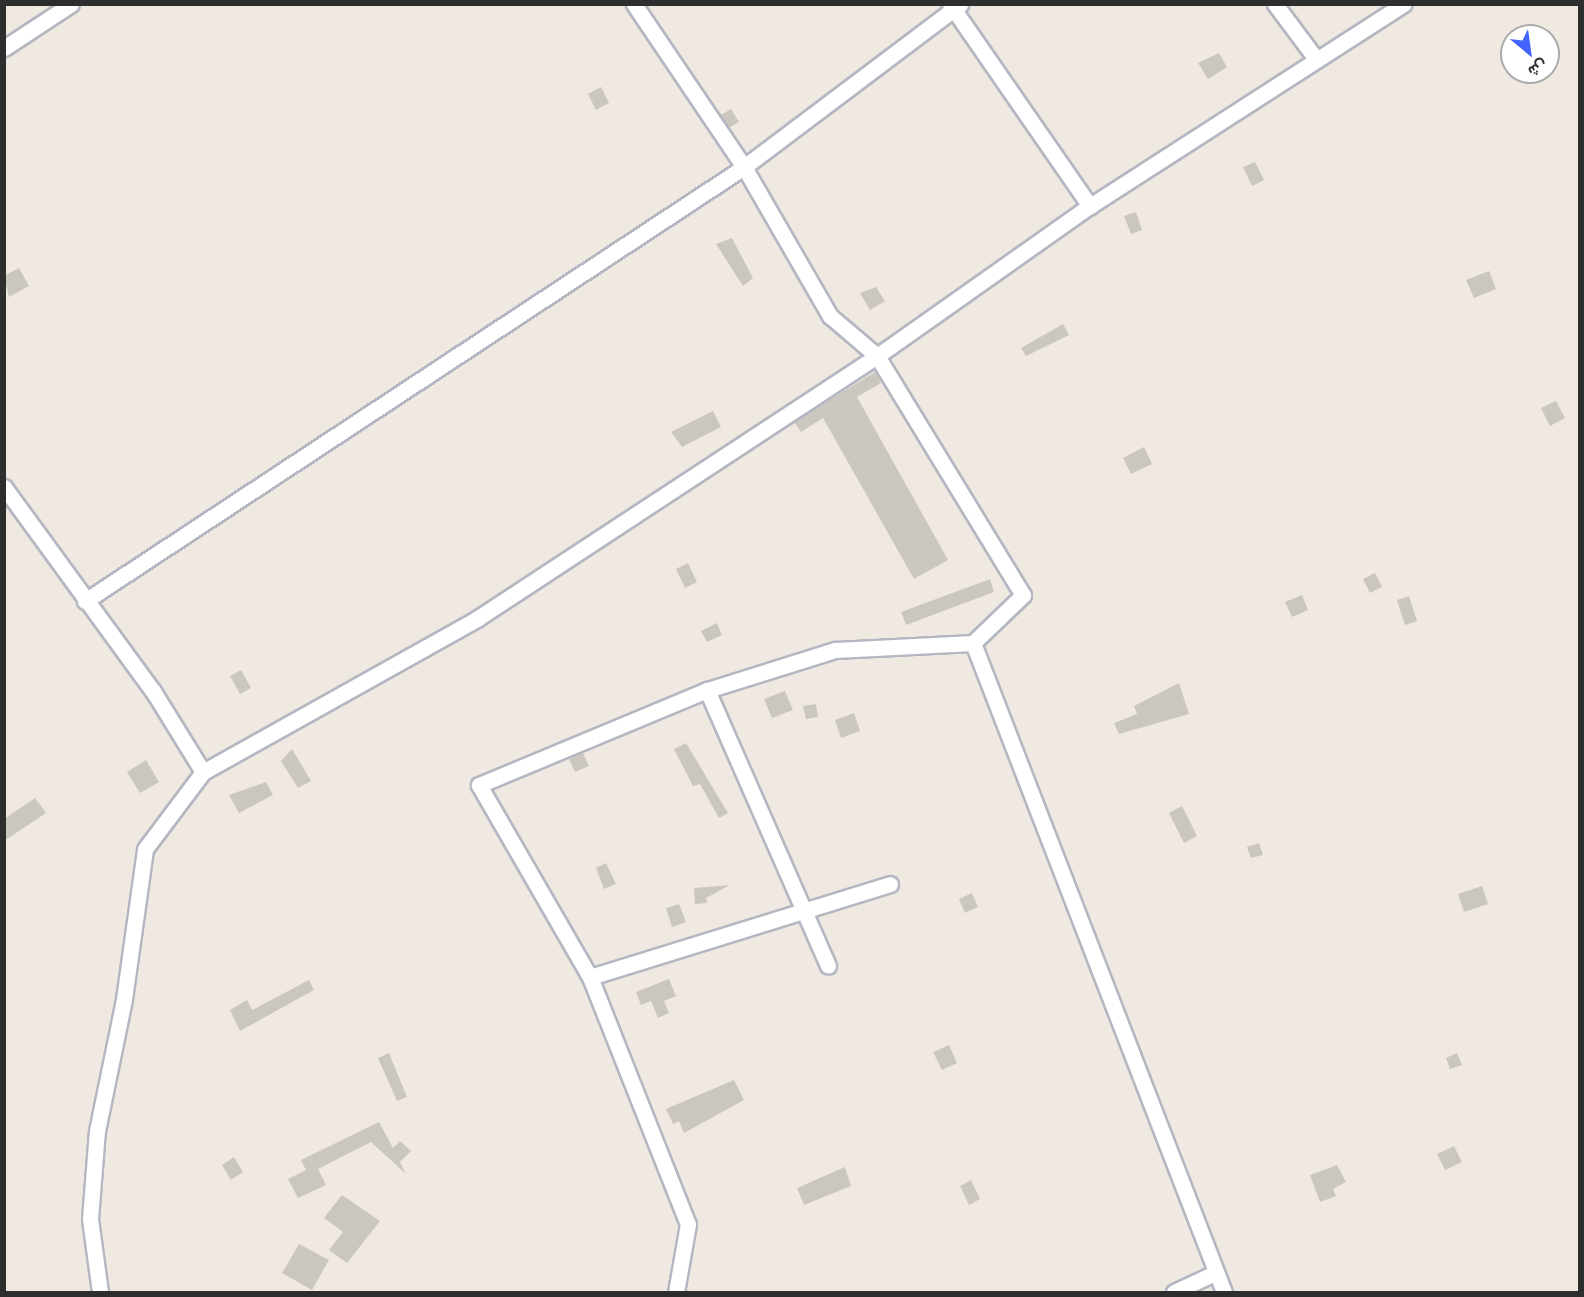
<!DOCTYPE html>
<html>
<head>
<meta charset="utf-8">
<style>
  body { margin:0 }
  #map { position:relative; width:1584px; height:1297px; overflow:hidden; background:#efe9e1; font-family:"Fira Sans Condensed",Vazirmatn,sans-serif }
  div>[style] { position:absolute }
  [style*='--x'] { left:calc(var(--x)*1px); top:calc(var(--y)*1px); width:calc(var(--w)*1px); rotate:calc(var(--a)*1deg) }
  .building>* { inset:0; background:#cbc7bf }
  .roads { filter:drop-shadow(2px 0 #b4b7c1) drop-shadow(-2px 0 #b4b7c1) drop-shadow(0 2px #b4b7c1) drop-shadow(0 -2px #b4b7c1) }
  .street>* { height:15px; margin:-7.5px; padding:0 7.5px; transform-origin:7.5px; border-radius:7.5px; background:#fff }
  span { translate:-50% -50%; white-space:nowrap; text-align:center; line-height:1.15; -webkit-text-stroke:6px #fff; paint-order:stroke }
  .frame { position:absolute; inset:0; border:6px solid #2e2e2e; pointer-events:none }
  .north { position:absolute; left:1500px; top:24px; width:60px; height:60px; box-sizing:border-box; background:#fff; border:2px solid #ababab; border-radius:50%; rotate:151deg; font-size:16px; font-weight:700; line-height:24px; text-align:center; color:#2e2e2e }
  .north::after { content:''; display:block; margin:auto; width:21px; height:27px; background:#4264fb; clip-path:polygon(50% 0,100% 100%,50% 72%,0 100%) }
</style>
</head>
<body>
<div id="map">
  <div class="building">
    <i style="clip-path:polygon(1219px 53px,1227px 67px,1208px 79px,1198px 63px)"></i>
    <i style="clip-path:polygon(601px 87px,609px 103px,596px 110px,588px 94px)"></i>
    <i style="clip-path:polygon(731px 109px,739px 122px,729px 128px,721px 115px)"></i>
    <i style="clip-path:polygon(1255px 162px,1264px 180px,1252px 186px,1243px 167px)"></i>
    <i style="clip-path:polygon(1136px 212px,1142px 230px,1131px 234px,1124px 216px)"></i>
    <i style="clip-path:polygon(732px 238px,753px 278px,743px 286px,716px 244px)"></i>
    <i style="clip-path:polygon(19px 268px,29px 286px,9px 297px,4px 276px)"></i>
    <i style="clip-path:polygon(1489px 271px,1496px 289px,1474px 298px,1466px 280px)"></i>
    <i style="clip-path:polygon(876px 287px,885px 301px,870px 310px,860px 293px)"></i>
    <i style="clip-path:polygon(1063px 324px,1069px 335px,1026px 356px,1021px 348px)"></i>
    <i style="clip-path:polygon(875px 372px,881px 383px,857px 397px,948px 560px,914px 579px,823px 418px,801px 432px,794px 422px)"></i>
    <i style="clip-path:polygon(1556px 401px,1565px 418px,1550px 426px,1541px 408px)"></i>
    <i style="clip-path:polygon(713px 411px,721px 427px,682px 447px,671px 432px)"></i>
    <i style="clip-path:polygon(1144px 447px,1152px 464px,1131px 474px,1123px 458px)"></i>
    <i style="clip-path:polygon(688px 563px,697px 582px,685px 588px,676px 569px)"></i>
    <i style="clip-path:polygon(1375px 573px,1382px 587px,1370px 593px,1363px 579px)"></i>
    <i style="clip-path:polygon(990px 579px,994px 592px,906px 625px,901px 612px)"></i>
    <i style="clip-path:polygon(1302px 595px,1308px 610px,1292px 617px,1285px 602px)"></i>
    <i style="clip-path:polygon(1409px 596px,1417px 621px,1405px 625px,1397px 600px)"></i>
    <i style="clip-path:polygon(717px 623px,722px 635px,707px 642px,701px 631px)"></i>
    <i style="clip-path:polygon(241px 670px,251px 688px,240px 694px,230px 676px)"></i>
    <i style="clip-path:polygon(1179px 683px,1189px 714px,1119px 734px,1114px 723px,1137px 714px,1134px 706px)"></i>
    <i style="clip-path:polygon(785px 691px,793px 710px,772px 718px,764px 699px)"></i>
    <i style="clip-path:polygon(816px 704px,818px 717px,806px 719px,803px 706px)"></i>
    <i style="clip-path:polygon(854px 713px,860px 731px,841px 738px,835px 720px)"></i>
    <i style="clip-path:polygon(686px 743px,728px 813px,719px 818px,700px 784px,693px 786px,674px 749px)"></i>
    <i style="clip-path:polygon(292px 749px,311px 781px,298px 788px,281px 761px)"></i>
    <i style="clip-path:polygon(583px 753px,589px 766px,575px 772px,569px 759px)"></i>
    <i style="clip-path:polygon(146px 760px,159px 782px,140px 793px,127px 772px)"></i>
    <i style="clip-path:polygon(266px 782px,273px 795px,239px 813px,229px 795px)"></i>
    <i style="clip-path:polygon(35px 798px,46px 813px,4px 841px,4px 819px)"></i>
    <i style="clip-path:polygon(1182px 806px,1197px 836px,1184px 843px,1169px 813px)"></i>
    <i style="clip-path:polygon(1259px 843px,1263px 855px,1251px 858px,1247px 847px)"></i>
    <i style="clip-path:polygon(606px 863px,616px 884px,604px 889px,596px 868px)"></i>
    <i style="clip-path:polygon(730px 885px,706px 898px,707px 903px,695px 904px,694px 888px)"></i>
    <i style="clip-path:polygon(1482px 886px,1488px 904px,1464px 912px,1458px 894px)"></i>
    <i style="clip-path:polygon(972px 893px,978px 907px,965px 913px,959px 899px)"></i>
    <i style="clip-path:polygon(679px 904px,686px 922px,672px 927px,666px 908px)"></i>
    <i style="clip-path:polygon(669px 979px,676px 996px,664px 1001px,669px 1013px,658px 1018px,651px 1001px,641px 1005px,636px 992px)"></i>
    <i style="clip-path:polygon(309px 980px,314px 990px,240px 1031px,230px 1010px,247px 1000px,252px 1010px)"></i>
    <i style="clip-path:polygon(949px 1045px,957px 1063px,942px 1070px,933px 1052px)"></i>
    <i style="clip-path:polygon(389px 1053px,407px 1097px,397px 1101px,378px 1058px)"></i>
    <i style="clip-path:polygon(1457px 1053px,1462px 1065px,1450px 1069px,1446px 1058px)"></i>
    <i style="clip-path:polygon(734px 1080px,744px 1100px,684px 1133px,679px 1121px,673px 1124px,666px 1109px)"></i>
    <i style="clip-path:polygon(379px 1122px,393px 1148px,400px 1141px,411px 1151px,400px 1162px,406px 1174px,371px 1142px,318px 1169px,326px 1185px,298px 1198px,288px 1179px,306px 1170px,301px 1160px)"></i>
    <i style="clip-path:polygon(1454px 1146px,1462px 1162px,1445px 1170px,1437px 1154px)"></i>
    <i style="clip-path:polygon(234px 1157px,243px 1172px,231px 1180px,222px 1165px)"></i>
    <i style="clip-path:polygon(1337px 1165px,1346px 1182px,1333px 1189px,1336px 1196px,1320px 1202px,1310px 1175px)"></i>
    <i style="clip-path:polygon(845px 1167px,851px 1186px,804px 1205px,797px 1188px)"></i>
    <i style="clip-path:polygon(971px 1180px,980px 1199px,969px 1205px,960px 1186px)"></i>
    <i style="clip-path:polygon(342px 1195px,380px 1221px,347px 1263px,329px 1250px,343px 1232px,324px 1218px)"></i>
    <i style="clip-path:polygon(299px 1244px,329px 1260px,312px 1290px,282px 1273px)"></i>
  </div>
  <div class="roads">
    <div class="street">
      <i style="--x:634;--y:4;--w:197;--a:56"></i>
      <i style="--x:744;--y:167;--w:172;--a:60"></i>
      <i style="--x:830;--y:316;--w:62;--a:40.4"></i>
      <i style="--x:877;--y:356;--w:280;--a:58.6"></i>
      <i style="--x:1023;--y:595;--w:69;--a:136.2"></i>
      <i style="--x:973;--y:643;--w:138;--a:177.1"></i>
      <i style="--x:835;--y:650;--w:134;--a:162.6"></i>
      <i style="--x:707;--y:690;--w:247;--a:157.4"></i>
      <i style="--x:479;--y:785;--w:222;--a:60"></i>
      <i style="--x:590;--y:977;--w:266;--a:68.4"></i>
      <i style="--x:688;--y:1224;--w:69;--a:100"></i>
      <i style="--x:950;--y:4;--w:246;--a:55.3"></i>
      <i style="--x:1275;--y:4;--w:69;--a:53.3"></i>
      <i style="--x:4;--y:48;--w:80;--a:-33.3"></i>
      <i style="--x:4;--y:487;--w:253;--a:53.9"></i>
      <i style="--x:153;--y:691;--w:95;--a:58.3"></i>
      <i style="--x:85;--y:601;--w:789;--a:-33.37"></i>
      <i style="--x:744;--y:167;--w:271;--a:-37"></i>
      <i style="--x:973;--y:643;--w:696;--a:68.86"></i>
      <i style="--x:707;--y:690;--w:301;--a:66.3"></i>
      <i style="--x:590;--y:977;--w:314;--a:-17.2"></i>
      <i style="--x:100;--y:1292;--w:74;--a:-97.8"></i>
      <i style="--x:90;--y:1219;--w:88;--a:-85.5"></i>
      <i style="--x:97;--y:1131;--w:135;--a:-78.4"></i>
      <i style="--x:124;--y:999;--w:151;--a:-82"></i>
      <i style="--x:145;--y:849;--w:96;--a:-53"></i>
      <i style="--x:203;--y:772;--w:315;--a:-29.2"></i>
      <i style="--x:478;--y:618;--w:477;--a:-33.3"></i>
      <i style="--x:877;--y:356;--w:261;--a:-35.2"></i>
      <i style="--x:1090;--y:206;--w:373;--a:-32.8"></i>
      <i style="--x:1174;--y:1292;--w:45;--a:-24.9"></i>
    </div>
  </div>
  <div class="frame"></div>
  <div class="north">ش</div>
</div>
</body>
</html>
